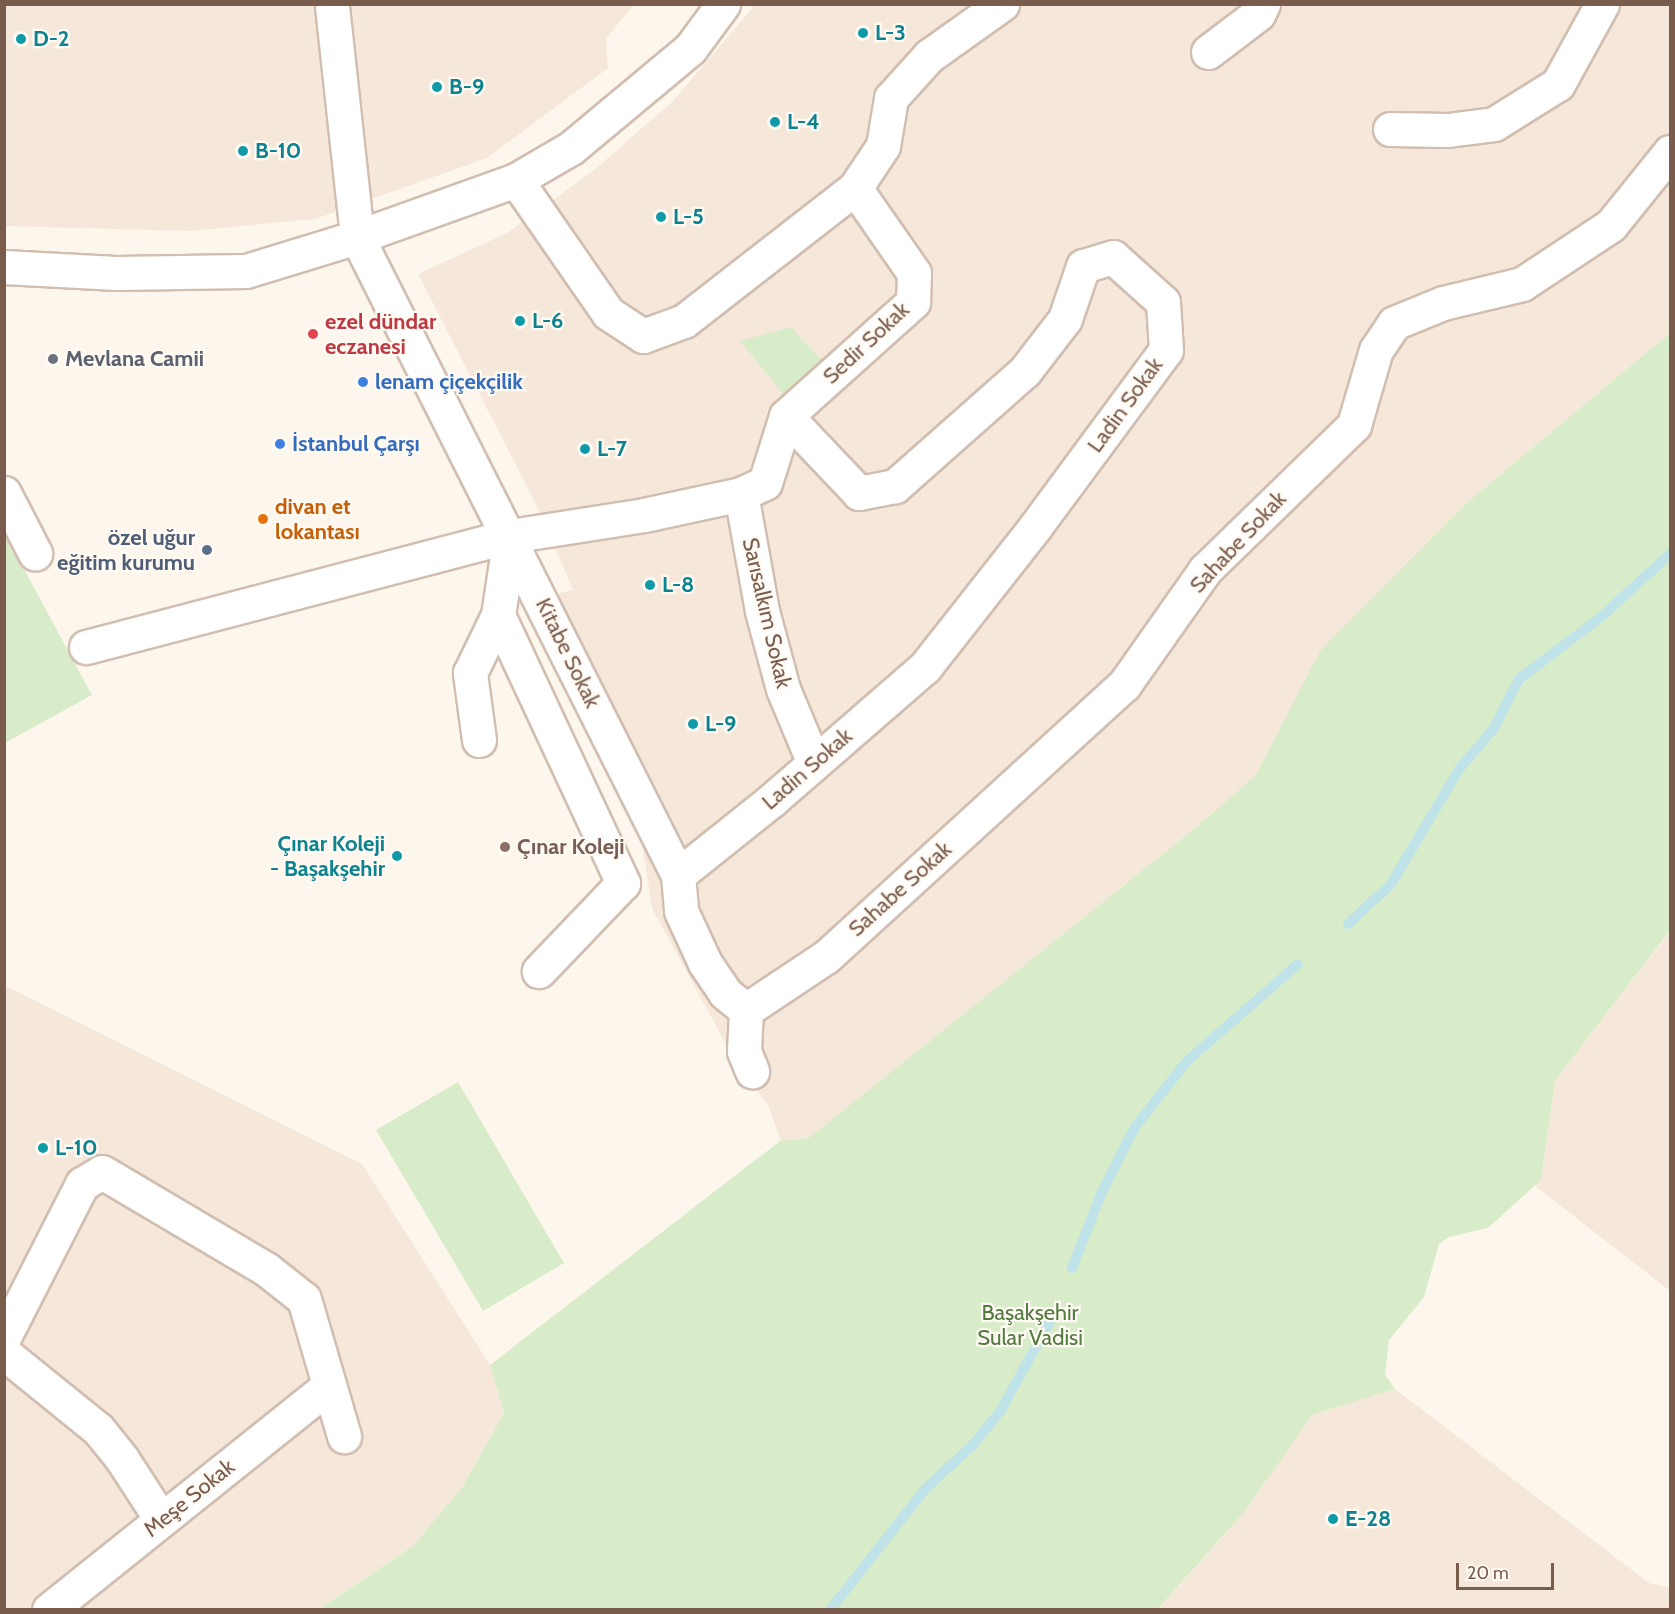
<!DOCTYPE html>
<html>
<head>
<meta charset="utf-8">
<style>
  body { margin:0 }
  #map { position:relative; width:1675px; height:1614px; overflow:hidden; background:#fdf6ec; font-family:Cabin,sans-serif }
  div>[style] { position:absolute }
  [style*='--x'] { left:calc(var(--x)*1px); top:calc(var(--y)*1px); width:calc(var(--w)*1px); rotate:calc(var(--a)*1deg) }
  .residential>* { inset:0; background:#f5e8da }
  .green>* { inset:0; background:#d8ecc9 }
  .stream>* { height:10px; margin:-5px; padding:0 5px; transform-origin:5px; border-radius:5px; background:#bfe3e8 }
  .roads { filter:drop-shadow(2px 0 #d1beb0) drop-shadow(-2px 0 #d1beb0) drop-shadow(0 2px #d1beb0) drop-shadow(0 -2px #d1beb0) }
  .minor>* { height:33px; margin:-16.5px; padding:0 16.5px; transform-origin:16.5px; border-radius:16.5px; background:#fff }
  .dots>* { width:16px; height:16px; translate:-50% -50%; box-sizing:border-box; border:3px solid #fffaf3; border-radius:50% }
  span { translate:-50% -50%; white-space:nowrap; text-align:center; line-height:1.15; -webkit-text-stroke:4.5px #fffaf3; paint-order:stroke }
  .culture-label { font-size:22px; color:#0d838f; font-weight:700 }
  .left { translate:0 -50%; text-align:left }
  .right { translate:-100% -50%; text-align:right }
  .health-label { font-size:22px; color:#be3a42; font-weight:700 }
  .street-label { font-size:22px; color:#7a5c4d }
  .worship-label { font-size:22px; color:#5b616d; font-weight:700 }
  .shop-label { font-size:22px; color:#366cbe; font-weight:700 }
  .food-label { font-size:22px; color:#c56008; font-weight:700 }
  .service-label { font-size:22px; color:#4e5e75; font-weight:700 }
  .education-label { font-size:22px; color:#785e54; font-weight:700 }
  .park-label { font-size:22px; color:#537a41 }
  .frame { position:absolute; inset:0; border:6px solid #7a5c4d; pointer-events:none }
  .scale { position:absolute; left:1456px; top:1563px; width:98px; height:27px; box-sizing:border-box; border:3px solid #7a5c4d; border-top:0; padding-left:8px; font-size:18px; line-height:21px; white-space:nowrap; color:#7a5c4d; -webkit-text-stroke:4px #fffaf3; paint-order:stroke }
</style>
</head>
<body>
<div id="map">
  <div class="residential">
    <i style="clip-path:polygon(5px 5px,633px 5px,606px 39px,608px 68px,487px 158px,315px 219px,190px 231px,5px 226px)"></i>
    <i style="clip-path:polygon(755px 5px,1670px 5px,1670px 333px,1464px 505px,1289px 715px,1256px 775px,1200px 824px,809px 1138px,781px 1141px,768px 1105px,734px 1059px,652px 908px,640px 829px,520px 601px,573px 590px,540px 512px,418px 274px,507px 233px,593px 171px,672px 102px)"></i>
    <i style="clip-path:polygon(1670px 931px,1670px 1291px,1535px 1186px,1541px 1180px,1555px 1081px)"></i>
    <i style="clip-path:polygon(4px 985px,362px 1164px,490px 1365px,504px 1413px,463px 1486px,413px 1546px,319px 1609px,5px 1609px)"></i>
    <i style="clip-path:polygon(1395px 1389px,1649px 1583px,1670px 1588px,1670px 1610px,1158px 1610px,1246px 1510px,1312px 1415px)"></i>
  </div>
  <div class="green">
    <i style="clip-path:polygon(791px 327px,824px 363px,786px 397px,740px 341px)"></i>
    <i style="clip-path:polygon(1670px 333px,1670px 930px,1555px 1081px,1541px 1180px,1488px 1228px,1449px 1237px,1439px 1244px,1424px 1297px,1389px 1340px,1385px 1375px,1395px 1389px,1312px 1415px,1246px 1510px,1158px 1609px,319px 1609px,413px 1546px,463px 1486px,504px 1413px,490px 1365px,780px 1141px,809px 1138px,1200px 824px,1256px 775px,1320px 651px,1464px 505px)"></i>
    <i style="clip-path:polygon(5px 534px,92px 695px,5px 743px,4px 743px)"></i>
    <i style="clip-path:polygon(458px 1082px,564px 1263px,483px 1311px,376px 1130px)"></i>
  </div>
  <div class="stream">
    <i style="--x:1348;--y:924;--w:59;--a:-42.9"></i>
    <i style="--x:1391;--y:884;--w:135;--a:-59.3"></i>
    <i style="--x:1460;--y:768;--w:52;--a:-49.6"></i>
    <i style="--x:1494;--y:728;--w:55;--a:-63"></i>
    <i style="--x:1519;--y:679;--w:103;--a:-37.1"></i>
    <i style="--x:1601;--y:617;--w:93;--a:-42.4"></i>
    <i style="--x:1072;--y:1268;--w:79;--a:-68.6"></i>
    <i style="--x:1101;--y:1194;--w:75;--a:-63.1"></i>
    <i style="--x:1135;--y:1127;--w:84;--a:-51.8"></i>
    <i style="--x:1187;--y:1061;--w:147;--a:-41.1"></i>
    <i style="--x:830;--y:1610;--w:155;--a:-51.8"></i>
    <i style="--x:926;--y:1488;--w:64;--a:-42.5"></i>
    <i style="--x:973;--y:1445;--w:45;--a:-51.3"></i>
    <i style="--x:1001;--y:1410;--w:110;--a:-61.1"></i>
  </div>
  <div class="roads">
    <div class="minor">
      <i style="--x:332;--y:6;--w:232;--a:83.8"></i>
      <i style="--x:357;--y:237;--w:714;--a:63.29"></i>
      <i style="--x:678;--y:875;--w:36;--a:85"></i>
      <i style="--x:681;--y:911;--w:57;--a:65.2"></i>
      <i style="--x:705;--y:963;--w:36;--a:56"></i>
      <i style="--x:725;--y:993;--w:27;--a:39"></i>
      <i style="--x:746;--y:1010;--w:41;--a:92.8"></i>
      <i style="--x:744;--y:1051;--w:22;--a:68"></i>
      <i style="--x:1208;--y:52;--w:63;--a:-37.2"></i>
      <i style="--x:1258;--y:14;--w:11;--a:-63"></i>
      <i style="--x:1390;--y:129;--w:58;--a:1"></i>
      <i style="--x:1448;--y:130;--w:46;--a:-7.4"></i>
      <i style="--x:1494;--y:124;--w:75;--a:-32"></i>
      <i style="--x:1558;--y:84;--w:91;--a:-61.2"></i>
      <i style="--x:516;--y:180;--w:162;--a:55.3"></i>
      <i style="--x:608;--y:313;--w:42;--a:33.3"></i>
      <i style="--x:643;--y:336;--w:44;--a:-20.1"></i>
      <i style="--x:684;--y:321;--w:217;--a:-37.9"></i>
      <i style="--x:855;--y:188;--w:50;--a:-56.3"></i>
      <i style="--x:883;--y:146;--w:49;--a:-80.5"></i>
      <i style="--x:891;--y:98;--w:57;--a:-47.9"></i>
      <i style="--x:929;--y:56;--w:90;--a:-35.5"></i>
      <i style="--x:4;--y:267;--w:112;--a:3.1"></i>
      <i style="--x:116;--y:273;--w:130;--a:-0.9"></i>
      <i style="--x:246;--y:271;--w:116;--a:-17"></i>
      <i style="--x:357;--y:237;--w:169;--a:-19.7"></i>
      <i style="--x:516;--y:180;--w:64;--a:-30.2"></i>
      <i style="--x:571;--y:148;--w:155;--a:-39.8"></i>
      <i style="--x:690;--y:49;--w:56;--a:-53.7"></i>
      <i style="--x:4;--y:493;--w:68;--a:62.7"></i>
      <i style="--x:741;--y:494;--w:119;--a:79.8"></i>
      <i style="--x:762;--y:611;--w:81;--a:74.9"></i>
      <i style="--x:783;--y:689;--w:80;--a:67.3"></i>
      <i style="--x:510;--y:536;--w:80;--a:98.6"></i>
      <i style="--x:498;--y:615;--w:296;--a:65"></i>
      <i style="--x:623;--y:883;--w:122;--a:133.7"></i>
      <i style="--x:86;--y:647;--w:438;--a:-14.7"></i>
      <i style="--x:510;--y:536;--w:136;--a:-8.9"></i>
      <i style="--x:644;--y:515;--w:99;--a:-12.2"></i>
      <i style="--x:741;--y:494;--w:26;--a:-25"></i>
      <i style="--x:765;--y:483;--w:70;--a:-72.6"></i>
      <i style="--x:786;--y:416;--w:171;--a:-41.9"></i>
      <i style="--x:913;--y:302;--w:29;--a:-88"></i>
      <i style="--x:914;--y:273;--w:103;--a:-124.8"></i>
      <i style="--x:479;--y:740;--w:68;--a:-97.7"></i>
      <i style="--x:470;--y:673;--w:64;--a:-64.2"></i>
      <i style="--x:678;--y:875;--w:120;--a:-38.6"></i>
      <i style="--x:772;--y:800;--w:203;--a:-41"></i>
      <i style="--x:925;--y:667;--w:178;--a:-51.8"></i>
      <i style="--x:1035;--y:527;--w:220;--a:-53.5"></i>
      <i style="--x:1166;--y:350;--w:48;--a:-93.6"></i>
      <i style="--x:1163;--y:302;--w:67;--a:-138"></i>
      <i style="--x:1113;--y:257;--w:31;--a:163"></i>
      <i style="--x:1083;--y:266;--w:56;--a:108.8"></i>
      <i style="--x:1065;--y:319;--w:66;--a:127.6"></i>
      <i style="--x:1025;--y:371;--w:174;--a:138.5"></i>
      <i style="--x:895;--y:486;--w:37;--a:169"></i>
      <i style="--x:859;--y:493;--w:106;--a:-133.5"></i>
      <i style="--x:746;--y:1010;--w:97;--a:-33.7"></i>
      <i style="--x:827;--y:956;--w:402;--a:-42.4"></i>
      <i style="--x:1124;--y:685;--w:141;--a:-54.8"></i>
      <i style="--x:1205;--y:570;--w:208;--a:-44.2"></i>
      <i style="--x:1354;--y:425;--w:78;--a:-73.7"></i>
      <i style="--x:1376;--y:350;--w:32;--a:-56"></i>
      <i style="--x:1394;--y:323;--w:53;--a:-22.2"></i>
      <i style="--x:1443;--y:303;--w:81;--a:-13.5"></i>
      <i style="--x:1522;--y:284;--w:107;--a:-33.5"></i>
      <i style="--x:1611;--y:225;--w:94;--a:-51.1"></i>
      <i style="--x:4;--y:1337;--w:172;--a:-63"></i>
      <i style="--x:82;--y:1184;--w:23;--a:-31"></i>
      <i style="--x:102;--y:1172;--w:191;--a:30.6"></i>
      <i style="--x:266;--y:1269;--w:48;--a:38.3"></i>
      <i style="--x:304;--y:1299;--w:143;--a:73.7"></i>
      <i style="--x:4;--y:1353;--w:121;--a:39"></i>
      <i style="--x:98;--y:1429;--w:38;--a:51"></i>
      <i style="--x:122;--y:1459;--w:72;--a:57"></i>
      <i style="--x:49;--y:1610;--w:359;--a:-38.7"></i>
    </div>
  </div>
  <div class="dots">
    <i style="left:863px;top:33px;background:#0f9aa8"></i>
    <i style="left:21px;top:39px;background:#0f9aa8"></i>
    <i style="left:437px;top:87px;background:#0f9aa8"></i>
    <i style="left:775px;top:122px;background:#0f9aa8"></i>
    <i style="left:243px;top:151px;background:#0f9aa8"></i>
    <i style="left:661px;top:217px;background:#0f9aa8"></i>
    <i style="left:520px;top:321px;background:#0f9aa8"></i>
    <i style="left:313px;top:334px;background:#e0444e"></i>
    <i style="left:53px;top:359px;background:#6b7280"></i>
    <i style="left:363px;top:382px;background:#3f7fe0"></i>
    <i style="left:280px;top:444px;background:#3f7fe0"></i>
    <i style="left:585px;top:449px;background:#0f9aa8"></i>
    <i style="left:263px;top:519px;background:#e8710a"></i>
    <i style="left:207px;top:550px;background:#5c6f8a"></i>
    <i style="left:650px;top:585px;background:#0f9aa8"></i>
    <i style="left:693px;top:724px;background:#0f9aa8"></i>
    <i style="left:505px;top:847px;background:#8d6e63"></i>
    <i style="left:397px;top:856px;background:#0f9aa8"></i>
    <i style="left:43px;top:1148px;background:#0f9aa8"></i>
    <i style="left:1333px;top:1519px;background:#0f9aa8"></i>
  </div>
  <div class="culture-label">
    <span class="left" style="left:875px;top:33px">L-3</span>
    <span class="left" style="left:33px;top:39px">D-2</span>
    <span class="left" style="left:449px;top:87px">B-9</span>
    <span class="left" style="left:787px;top:122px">L-4</span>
    <span class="left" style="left:255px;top:151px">B-10</span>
    <span class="left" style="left:673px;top:217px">L-5</span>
    <span class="left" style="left:532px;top:321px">L-6</span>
    <span class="left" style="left:597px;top:449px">L-7</span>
    <span class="left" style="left:662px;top:585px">L-8</span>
    <span class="left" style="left:705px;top:724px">L-9</span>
    <span class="right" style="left:385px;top:856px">Çınar Koleji<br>- Başakşehir</span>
    <span class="left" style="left:55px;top:1148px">L-10</span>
    <span class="left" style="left:1345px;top:1519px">E-28</span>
  </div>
  <div class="health-label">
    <span class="left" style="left:325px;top:334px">ezel dündar<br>eczanesi</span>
  </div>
  <div class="street-label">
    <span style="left:866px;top:343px;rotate:-43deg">Sedir Sokak</span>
    <span style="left:1125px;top:405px;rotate:-54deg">Ladin Sokak</span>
    <span style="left:1238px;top:542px;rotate:-47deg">Sahabe Sokak</span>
    <span style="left:767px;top:613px;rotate:77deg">Sarısalkım Sokak</span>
    <span style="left:568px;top:653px;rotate:64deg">Kitabe Sokak</span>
    <span style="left:807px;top:769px;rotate:-41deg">Ladin Sokak</span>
    <span style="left:900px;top:889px;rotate:-42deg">Sahabe Sokak</span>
    <span style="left:189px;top:1498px;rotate:-39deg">Meşe Sokak</span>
  </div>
  <div class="worship-label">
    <span class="left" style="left:65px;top:359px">Mevlana Camii</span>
  </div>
  <div class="shop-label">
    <span class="left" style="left:375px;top:382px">lenam çiçekçilik</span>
    <span class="left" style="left:292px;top:444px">İstanbul Çarşı</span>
  </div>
  <div class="food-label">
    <span class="left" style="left:275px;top:519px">divan et<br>lokantası</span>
  </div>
  <div class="service-label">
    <span class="right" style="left:195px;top:550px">özel uğur<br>eğitim kurumu</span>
  </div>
  <div class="education-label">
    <span class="left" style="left:517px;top:847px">Çınar Koleji</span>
  </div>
  <div class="park-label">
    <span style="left:1030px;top:1325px">Başakşehir<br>Sular Vadisi</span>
  </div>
  <div class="frame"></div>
  <div class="scale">20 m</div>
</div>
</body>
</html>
